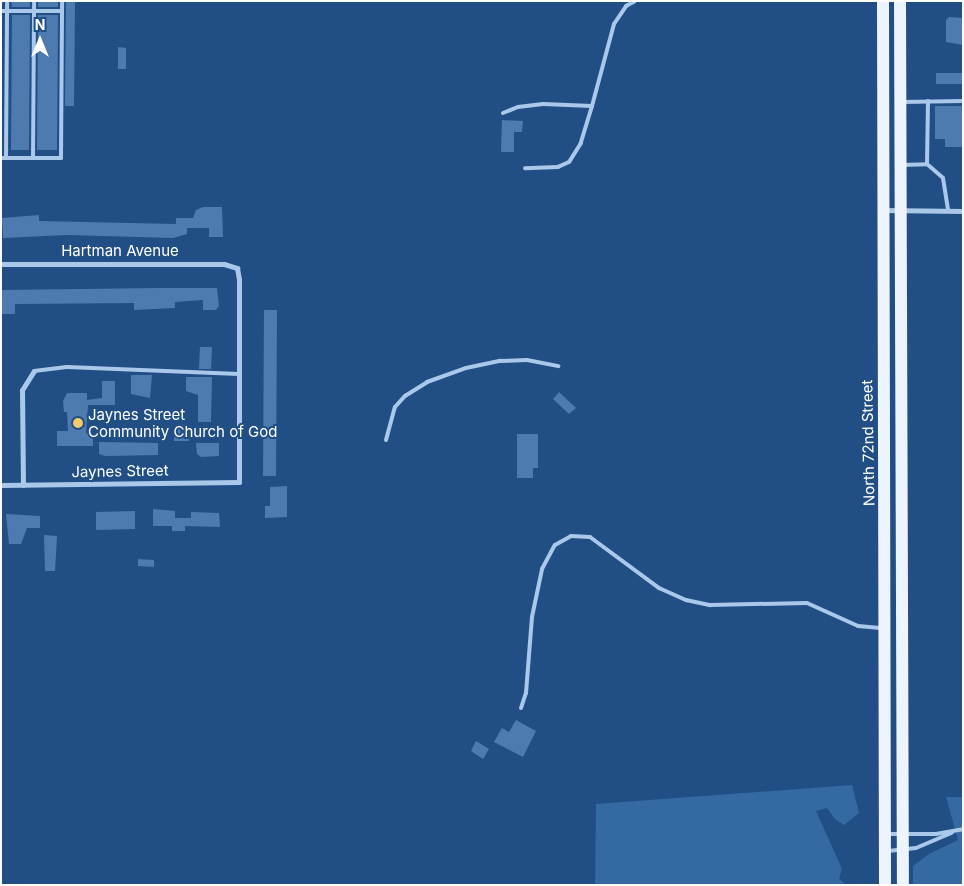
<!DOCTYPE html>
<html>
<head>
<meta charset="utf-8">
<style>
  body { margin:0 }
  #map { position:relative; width:964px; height:886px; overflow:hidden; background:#214f85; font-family:Inter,sans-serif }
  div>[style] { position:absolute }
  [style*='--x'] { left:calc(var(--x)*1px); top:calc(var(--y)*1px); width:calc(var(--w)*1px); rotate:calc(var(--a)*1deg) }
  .green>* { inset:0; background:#3569a2 }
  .building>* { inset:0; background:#4e7baf }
  .lane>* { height:4px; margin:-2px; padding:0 2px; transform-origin:2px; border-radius:2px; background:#aac8e9 }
  .street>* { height:5px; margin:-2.5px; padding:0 2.5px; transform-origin:2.5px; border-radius:2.5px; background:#aac8e9 }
  .primary>* { height:12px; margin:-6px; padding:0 6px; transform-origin:6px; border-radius:6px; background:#edf4fe }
  .dots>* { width:14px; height:14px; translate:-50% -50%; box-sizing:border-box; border:2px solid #214f85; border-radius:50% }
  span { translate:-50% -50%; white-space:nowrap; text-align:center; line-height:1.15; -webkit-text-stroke:4px #214f85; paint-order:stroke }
  .street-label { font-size:15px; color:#fff }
  .poi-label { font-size:15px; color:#fff }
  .left { translate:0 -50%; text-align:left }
  .frame { position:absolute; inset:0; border:2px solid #fff; pointer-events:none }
  .north { position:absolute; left:15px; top:15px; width:50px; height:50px; -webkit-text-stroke:4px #214f85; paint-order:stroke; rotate:0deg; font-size:14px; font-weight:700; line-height:20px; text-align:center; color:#fff }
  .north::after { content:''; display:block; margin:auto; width:18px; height:22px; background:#fff; clip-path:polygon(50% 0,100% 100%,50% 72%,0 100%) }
</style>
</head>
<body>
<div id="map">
  <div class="green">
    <i style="clip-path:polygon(852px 785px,859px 813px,844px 825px,835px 819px,827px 808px,816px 811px,842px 869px,839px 879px,846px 885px,595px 885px,596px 804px)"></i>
    <i style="clip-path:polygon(946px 797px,963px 797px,963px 885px,913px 885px,913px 866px,929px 854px,958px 840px)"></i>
  </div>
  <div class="building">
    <i style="clip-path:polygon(11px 1px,30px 1px,30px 7px,12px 7px)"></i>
    <i style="clip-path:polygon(38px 1px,58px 1px,58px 7px,38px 7px)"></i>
    <i style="clip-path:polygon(66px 1px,75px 1px,74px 106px,65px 106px)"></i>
    <i style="clip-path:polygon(12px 15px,30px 15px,29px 150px,11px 150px)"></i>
    <i style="clip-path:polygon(38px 15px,58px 15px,57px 150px,37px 150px)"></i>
    <i style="clip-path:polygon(949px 17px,963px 18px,963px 45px,946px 42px,946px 20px)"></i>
    <i style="clip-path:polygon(118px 47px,126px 48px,126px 69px,118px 69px)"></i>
    <i style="clip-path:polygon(936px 73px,963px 73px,963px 84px,936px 84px)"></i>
    <i style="clip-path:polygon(935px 106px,963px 106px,963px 147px,945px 147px,945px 139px,935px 139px)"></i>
    <i style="clip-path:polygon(502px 120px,523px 121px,522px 132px,514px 132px,514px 152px,501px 152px)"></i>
    <i style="clip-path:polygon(203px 207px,222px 207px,223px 237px,209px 237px,209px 228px,187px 228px,187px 234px,173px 238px,67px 235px,3px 238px,2px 218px,39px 215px,39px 221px,176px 224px,176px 218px,193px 218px,196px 210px)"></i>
    <i style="clip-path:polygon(159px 288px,217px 288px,219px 306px,216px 310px,203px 310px,203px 300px,175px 302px,175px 308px,134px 310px,134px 303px,15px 304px,15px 314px,2px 314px,2px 290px)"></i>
    <i style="clip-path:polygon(264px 310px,277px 310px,276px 476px,263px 476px)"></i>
    <i style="clip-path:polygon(200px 347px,212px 347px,211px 369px,199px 369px)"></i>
    <i style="clip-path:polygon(131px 375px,152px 375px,150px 398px,131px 394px)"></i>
    <i style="clip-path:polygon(186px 377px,212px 377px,211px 422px,198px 422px,198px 395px,186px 391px)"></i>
    <i style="clip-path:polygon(102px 381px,115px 381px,115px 405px,88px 405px,86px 433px,93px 433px,93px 446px,57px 446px,57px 431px,68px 431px,67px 412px,64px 412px,63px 401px,67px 393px,87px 393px,87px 400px,102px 398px)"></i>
    <i style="clip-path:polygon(559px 392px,576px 408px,569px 414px,553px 399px)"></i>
    <i style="clip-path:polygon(189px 424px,189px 441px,174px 441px,174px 429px,180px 429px,179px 425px)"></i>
    <i style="clip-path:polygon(517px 434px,538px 434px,538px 468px,533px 468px,533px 478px,517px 478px)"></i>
    <i style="clip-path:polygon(99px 442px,158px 443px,158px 455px,105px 456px,99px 454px)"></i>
    <i style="clip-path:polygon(196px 443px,219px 443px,219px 456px,201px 457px,197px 454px)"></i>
    <i style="clip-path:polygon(287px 486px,287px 517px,265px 518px,265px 506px,270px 506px,270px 487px)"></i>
    <i style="clip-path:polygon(153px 509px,175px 511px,175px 518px,191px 518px,191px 512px,219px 513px,220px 527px,185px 526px,185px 531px,172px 531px,172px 526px,153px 526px)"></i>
    <i style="clip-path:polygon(135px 511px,135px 529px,96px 530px,96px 512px)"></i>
    <i style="clip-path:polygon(6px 514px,40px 516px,40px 528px,27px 528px,21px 544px,9px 544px)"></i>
    <i style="clip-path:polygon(44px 535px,57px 536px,55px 571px,45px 571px)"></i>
    <i style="clip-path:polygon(138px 559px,154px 560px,154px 567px,138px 566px)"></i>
    <i style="clip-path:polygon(516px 720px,536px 731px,523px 757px,494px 742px,502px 728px,509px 732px)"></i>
    <i style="clip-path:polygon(476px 741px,489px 749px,483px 759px,471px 751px)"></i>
  </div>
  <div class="lane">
    <i style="--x:1;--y:11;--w:61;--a:0"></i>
    <i style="--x:928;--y:101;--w:63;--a:90.9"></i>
    <i style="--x:927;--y:164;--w:21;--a:41"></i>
    <i style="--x:943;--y:178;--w:33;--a:81"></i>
    <i style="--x:902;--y:102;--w:61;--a:-0.9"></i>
    <i style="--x:592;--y:106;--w:85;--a:-75"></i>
    <i style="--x:614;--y:24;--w:22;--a:-56"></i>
    <i style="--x:626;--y:6;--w:10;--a:-29"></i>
    <i style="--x:503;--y:113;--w:16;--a:-22"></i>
    <i style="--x:518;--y:107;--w:25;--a:-7"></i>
    <i style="--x:543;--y:104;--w:49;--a:2.3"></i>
    <i style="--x:592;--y:106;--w:39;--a:107"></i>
    <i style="--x:581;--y:143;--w:22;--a:122"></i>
    <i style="--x:569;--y:162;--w:12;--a:156"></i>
    <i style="--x:558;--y:167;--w:33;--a:178"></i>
    <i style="--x:1;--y:158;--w:60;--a:0"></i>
    <i style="--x:61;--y:158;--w:157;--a:-89.6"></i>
    <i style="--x:6;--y:158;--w:157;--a:-89.6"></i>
    <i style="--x:33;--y:158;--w:157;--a:-89.6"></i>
    <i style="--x:902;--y:165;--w:25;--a:-2"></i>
    <i style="--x:34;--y:371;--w:33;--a:-7"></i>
    <i style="--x:67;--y:367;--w:172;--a:2.3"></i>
    <i style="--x:386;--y:440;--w:34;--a:-75"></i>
    <i style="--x:395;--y:407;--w:15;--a:-48"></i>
    <i style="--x:405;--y:396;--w:26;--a:-32"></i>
    <i style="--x:427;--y:382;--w:41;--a:-19.7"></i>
    <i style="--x:466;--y:368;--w:35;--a:-12"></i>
    <i style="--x:500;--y:361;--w:27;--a:-2"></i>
    <i style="--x:527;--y:360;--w:32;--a:11"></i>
    <i style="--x:521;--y:708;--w:16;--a:-72"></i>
    <i style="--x:526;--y:693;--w:76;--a:-85.5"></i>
    <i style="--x:532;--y:617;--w:49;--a:-78.2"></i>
    <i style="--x:542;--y:569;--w:27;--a:-62"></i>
    <i style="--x:555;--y:545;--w:18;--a:-29"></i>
    <i style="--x:571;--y:536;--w:19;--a:3"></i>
    <i style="--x:590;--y:537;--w:86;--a:36.5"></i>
    <i style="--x:659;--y:588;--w:30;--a:24"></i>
    <i style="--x:686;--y:600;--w:25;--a:12"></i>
    <i style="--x:710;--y:605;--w:97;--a:-1.2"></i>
    <i style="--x:807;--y:603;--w:56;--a:24.3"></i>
    <i style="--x:858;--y:626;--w:25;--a:5"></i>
    <i style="--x:888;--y:834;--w:48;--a:0"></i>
    <i style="--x:936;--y:834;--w:27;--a:-10"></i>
    <i style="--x:888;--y:851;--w:28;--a:-6"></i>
    <i style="--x:916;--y:848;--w:39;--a:-23"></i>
  </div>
  <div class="street">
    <i style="--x:883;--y:210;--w:80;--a:0.7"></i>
    <i style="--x:1;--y:264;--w:223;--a:0"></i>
    <i style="--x:224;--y:264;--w:14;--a:17"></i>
    <i style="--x:237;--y:268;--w:11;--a:80"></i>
    <i style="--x:239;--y:279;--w:203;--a:90"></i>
    <i style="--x:239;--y:482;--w:238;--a:179.3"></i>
    <i style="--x:23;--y:485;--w:95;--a:-90.6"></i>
    <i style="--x:22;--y:390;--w:22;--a:-58"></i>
  </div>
  <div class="primary">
    <i style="--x:883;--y:1;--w:884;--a:89.87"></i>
    <i style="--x:900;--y:1;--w:884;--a:89.81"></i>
  </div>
  <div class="dots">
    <i style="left:78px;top:423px;background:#f6ca6b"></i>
  </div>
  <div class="street-label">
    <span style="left:120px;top:251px">Hartman Avenue</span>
    <span style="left:868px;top:443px;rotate:-91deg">North 72nd Street</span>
    <span style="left:120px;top:471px;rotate:-1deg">Jaynes Street</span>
  </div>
  <div class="poi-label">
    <span class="left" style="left:88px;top:423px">Jaynes Street<br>Community Church of God</span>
  </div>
  <div class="frame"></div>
  <div class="north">N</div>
</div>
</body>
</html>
